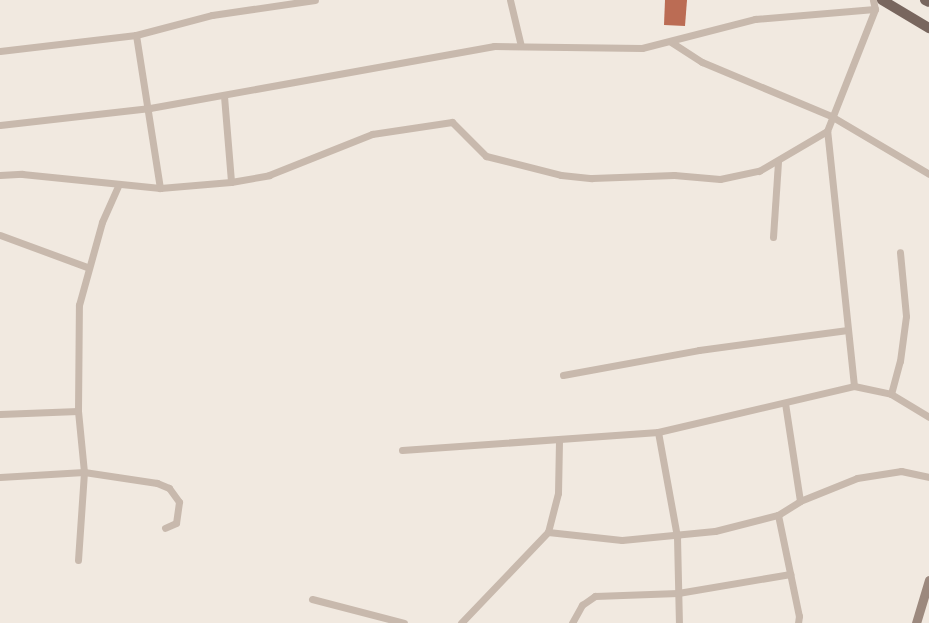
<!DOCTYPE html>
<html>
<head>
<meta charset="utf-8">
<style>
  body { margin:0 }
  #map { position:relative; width:929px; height:623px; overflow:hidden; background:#f1e9e0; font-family:"PT Sans Narrow",sans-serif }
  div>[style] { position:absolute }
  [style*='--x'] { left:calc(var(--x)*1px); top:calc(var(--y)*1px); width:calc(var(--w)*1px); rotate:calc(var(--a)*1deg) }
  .building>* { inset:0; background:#bb6c54 }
  .street>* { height:7px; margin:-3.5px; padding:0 3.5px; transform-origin:3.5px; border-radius:3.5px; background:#c8b9ad }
  .secondary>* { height:9px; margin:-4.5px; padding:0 4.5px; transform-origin:4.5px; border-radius:4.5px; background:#9c897e }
  .primary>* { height:10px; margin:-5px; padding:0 5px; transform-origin:5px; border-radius:5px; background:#78665e }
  span { translate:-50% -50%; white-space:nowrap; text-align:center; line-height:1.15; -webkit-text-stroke:3px #f9f3ec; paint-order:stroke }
</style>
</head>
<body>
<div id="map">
  <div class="building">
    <i style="clip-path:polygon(665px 0,687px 0,685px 26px,664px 25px)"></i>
  </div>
  <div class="street">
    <i style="--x:510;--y:0;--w:47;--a:76.6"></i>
    <i style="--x:136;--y:35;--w:155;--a:81.1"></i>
    <i style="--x:671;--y:42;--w:37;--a:33"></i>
    <i style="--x:702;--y:62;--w:140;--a:22.7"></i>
    <i style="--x:831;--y:116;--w:114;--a:30.6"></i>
    <i style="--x:0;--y:51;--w:137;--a:-6.7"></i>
    <i style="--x:136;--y:35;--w:79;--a:-14.7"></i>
    <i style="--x:212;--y:15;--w:104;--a:-8.3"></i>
    <i style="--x:224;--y:96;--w:86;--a:85.3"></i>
    <i style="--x:0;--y:125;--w:151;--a:-6.5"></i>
    <i style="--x:150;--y:108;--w:350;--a:-10.2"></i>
    <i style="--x:494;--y:46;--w:148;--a:0.8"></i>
    <i style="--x:642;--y:48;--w:117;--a:-14.4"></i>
    <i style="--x:755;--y:19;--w:120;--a:-4.8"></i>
    <i style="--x:0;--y:175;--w:22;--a:-3"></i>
    <i style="--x:22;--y:174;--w:139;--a:5.8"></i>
    <i style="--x:160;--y:188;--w:71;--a:-4.8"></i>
    <i style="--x:231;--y:182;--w:39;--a:-10"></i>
    <i style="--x:269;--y:175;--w:111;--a:-21.7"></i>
    <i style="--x:372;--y:134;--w:81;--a:-8.5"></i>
    <i style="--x:452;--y:122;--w:48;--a:45"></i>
    <i style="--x:486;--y:156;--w:77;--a:14.2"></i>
    <i style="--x:561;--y:175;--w:31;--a:6"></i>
    <i style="--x:592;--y:178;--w:82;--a:-2.1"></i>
    <i style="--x:674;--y:175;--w:46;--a:5"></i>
    <i style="--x:720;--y:179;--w:40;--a:-12"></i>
    <i style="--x:759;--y:171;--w:79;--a:-30.5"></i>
    <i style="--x:0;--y:235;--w:93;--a:20.2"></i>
    <i style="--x:773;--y:237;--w:76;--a:-86.2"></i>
    <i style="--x:563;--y:375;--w:138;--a:-10.4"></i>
    <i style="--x:699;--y:350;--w:148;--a:-7.7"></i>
    <i style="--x:854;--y:386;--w:256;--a:-96"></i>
    <i style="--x:827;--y:131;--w:131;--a:-68.5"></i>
    <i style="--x:875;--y:9;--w:9;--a:-103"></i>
    <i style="--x:891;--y:394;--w:34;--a:-75"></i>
    <i style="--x:900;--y:361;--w:45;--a:-82.4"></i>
    <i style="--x:906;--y:316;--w:64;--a:-95.4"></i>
    <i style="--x:785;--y:403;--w:99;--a:81.3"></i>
    <i style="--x:0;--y:414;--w:78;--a:-2.2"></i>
    <i style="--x:658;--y:432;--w:107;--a:79.7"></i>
    <i style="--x:677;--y:537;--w:86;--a:88.7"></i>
    <i style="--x:402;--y:450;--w:257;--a:-4"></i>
    <i style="--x:658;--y:432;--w:201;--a:-13.2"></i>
    <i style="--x:854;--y:386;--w:38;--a:12"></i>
    <i style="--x:891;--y:394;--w:44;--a:31.2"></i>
    <i style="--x:0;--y:477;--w:84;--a:-3.4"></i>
    <i style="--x:84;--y:472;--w:74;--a:8.6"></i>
    <i style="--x:157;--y:483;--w:13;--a:23"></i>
    <i style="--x:169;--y:488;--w:17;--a:54"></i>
    <i style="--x:179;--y:502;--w:21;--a:98"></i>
    <i style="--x:176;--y:523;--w:12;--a:156"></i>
    <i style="--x:778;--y:515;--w:103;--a:78.3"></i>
    <i style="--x:799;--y:616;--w:7;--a:98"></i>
    <i style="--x:548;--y:532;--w:40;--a:-75.6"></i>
    <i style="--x:558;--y:493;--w:52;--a:-88.9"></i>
    <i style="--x:78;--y:560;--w:88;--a:-86.1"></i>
    <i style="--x:84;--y:472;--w:61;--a:-95.6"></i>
    <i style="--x:78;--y:411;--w:106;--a:-89.5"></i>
    <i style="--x:79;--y:305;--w:86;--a:-74.5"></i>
    <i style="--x:102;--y:222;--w:39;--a:-66"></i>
    <i style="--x:312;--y:599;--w:95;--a:14.6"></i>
    <i style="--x:461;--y:623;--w:126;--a:-46.3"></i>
    <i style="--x:548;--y:532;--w:74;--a:6.2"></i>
    <i style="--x:622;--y:540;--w:93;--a:-5.5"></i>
    <i style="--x:715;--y:531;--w:65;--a:-14.3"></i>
    <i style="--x:778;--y:515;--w:26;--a:-32"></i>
    <i style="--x:800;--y:501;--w:61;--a:-22"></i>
    <i style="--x:857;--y:478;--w:45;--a:-9"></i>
    <i style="--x:901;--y:471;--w:29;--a:12"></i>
    <i style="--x:572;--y:623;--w:21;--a:-61"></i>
    <i style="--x:582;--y:605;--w:16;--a:-35"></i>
    <i style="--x:595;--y:596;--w:83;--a:-2.1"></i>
    <i style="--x:678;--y:593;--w:114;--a:-9.6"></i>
  </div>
  <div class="secondary">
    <i style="--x:916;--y:623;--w:45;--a:-73.2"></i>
  </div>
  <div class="primary">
    <i style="--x:882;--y:0;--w:55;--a:30.8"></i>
    <i style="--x:925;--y:0;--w:4;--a:27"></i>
  </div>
</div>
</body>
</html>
